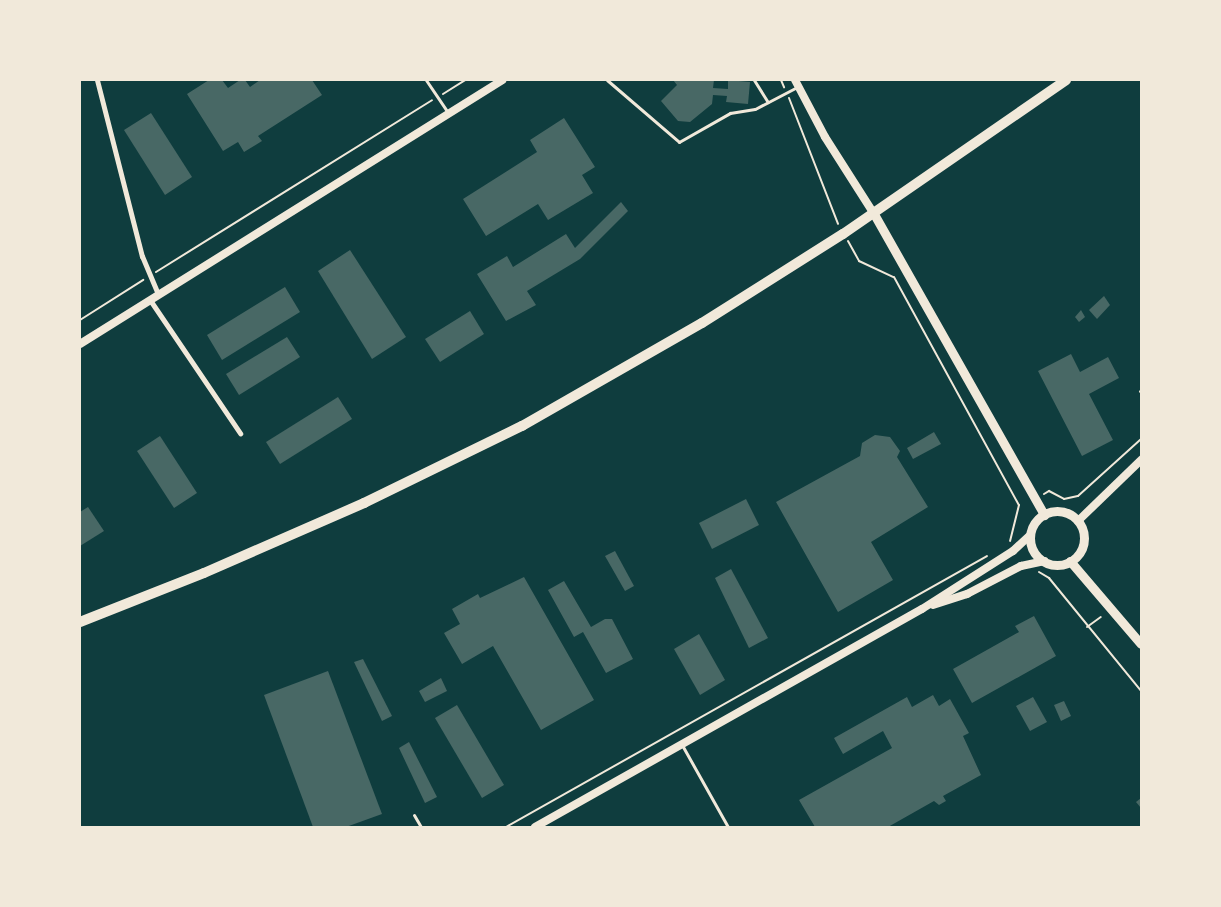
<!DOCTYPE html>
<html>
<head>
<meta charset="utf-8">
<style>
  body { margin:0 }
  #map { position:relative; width:1221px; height:907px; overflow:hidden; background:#0f3d3e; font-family:Literata,serif }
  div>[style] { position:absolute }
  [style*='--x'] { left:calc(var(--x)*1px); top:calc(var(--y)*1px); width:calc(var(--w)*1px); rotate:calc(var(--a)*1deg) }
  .building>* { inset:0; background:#486865 }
  .path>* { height:2px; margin:-1px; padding:0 1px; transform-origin:1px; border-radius:1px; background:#f1e9da }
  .service>* { height:3px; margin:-1.5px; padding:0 1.5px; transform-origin:1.5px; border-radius:1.5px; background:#f1e9da }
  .minor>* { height:5px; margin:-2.5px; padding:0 2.5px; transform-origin:2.5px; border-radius:2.5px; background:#f1e9da }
  .tertiary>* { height:8px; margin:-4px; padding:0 4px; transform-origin:4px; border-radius:4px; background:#f1e9da }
  .secondary>* { height:9px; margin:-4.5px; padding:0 4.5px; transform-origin:4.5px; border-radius:4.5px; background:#f1e9da }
  .secondary>.ring { margin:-4.5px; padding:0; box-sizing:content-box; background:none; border:9px solid #f1e9da; border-radius:50% }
  .trunk>* { height:10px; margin:-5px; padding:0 5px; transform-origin:5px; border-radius:5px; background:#f1e9da }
  span { translate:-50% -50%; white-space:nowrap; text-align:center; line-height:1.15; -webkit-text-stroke:4px #f1e9da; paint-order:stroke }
  .frame { position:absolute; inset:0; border:81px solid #f1e9da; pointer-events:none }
</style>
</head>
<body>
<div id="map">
  <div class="building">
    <i style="clip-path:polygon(209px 80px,222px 80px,228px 88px,240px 80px,245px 80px,250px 87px,260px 80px,312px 80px,322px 95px,258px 136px,262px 141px,244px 152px,238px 142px,223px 151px,187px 94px)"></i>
    <i style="clip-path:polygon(673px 80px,714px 80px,713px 88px,728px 89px,728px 80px,750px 82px,748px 104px,726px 102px,727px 96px,713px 95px,712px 104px,690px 122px,678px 121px,661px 101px,677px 85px)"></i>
    <i style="clip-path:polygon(151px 113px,192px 177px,165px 195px,124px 130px)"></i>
    <i style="clip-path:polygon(564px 118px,595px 167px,582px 175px,593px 193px,548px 220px,538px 204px,486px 236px,463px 199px,537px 152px,530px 140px)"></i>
    <i style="clip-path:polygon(621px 202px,628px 211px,580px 259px,527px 291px,536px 305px,506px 321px,477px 274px,507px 256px,513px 267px,566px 234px,575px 248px)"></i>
    <i style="clip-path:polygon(350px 250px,406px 337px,372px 359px,318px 271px)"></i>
    <i style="clip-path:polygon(285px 287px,300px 312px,222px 360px,207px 335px)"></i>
    <i style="clip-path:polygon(1104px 296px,1110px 305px,1097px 319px,1089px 310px)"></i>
    <i style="clip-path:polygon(1081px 310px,1085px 317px,1079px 322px,1075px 317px)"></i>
    <i style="clip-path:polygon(470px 311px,484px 334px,440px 362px,425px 339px)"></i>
    <i style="clip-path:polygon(287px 337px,300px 357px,239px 395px,226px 374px)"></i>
    <i style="clip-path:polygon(1071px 354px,1080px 372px,1108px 357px,1119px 378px,1089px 394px,1113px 440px,1082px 456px,1038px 371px)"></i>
    <i style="clip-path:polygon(338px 397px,352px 419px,280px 464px,266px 442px)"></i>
    <i style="clip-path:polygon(934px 432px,941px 444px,913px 459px,907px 448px)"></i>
    <i style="clip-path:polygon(875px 435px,890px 437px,900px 451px,897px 457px,928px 507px,871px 542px,893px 580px,838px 612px,776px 502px,860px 456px,862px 443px)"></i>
    <i style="clip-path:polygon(160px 436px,197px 493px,174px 508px,137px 451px)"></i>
    <i style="clip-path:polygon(746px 499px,759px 525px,712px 549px,699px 523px)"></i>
    <i style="clip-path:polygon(88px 507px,104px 531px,80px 546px,80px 512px)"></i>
    <i style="clip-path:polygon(615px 551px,634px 586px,625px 591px,605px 556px)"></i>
    <i style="clip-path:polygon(731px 569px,768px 638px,749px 648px,715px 578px)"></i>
    <i style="clip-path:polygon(524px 577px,594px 700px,541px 730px,493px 646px,462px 664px,444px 633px,460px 624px,452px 609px,478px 594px,480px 598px)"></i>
    <i style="clip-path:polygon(564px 581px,591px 627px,605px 619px,612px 619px,633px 659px,606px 673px,583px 632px,574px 637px,548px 590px)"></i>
    <i style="clip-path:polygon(1034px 616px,1056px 656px,972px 703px,953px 669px,1019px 632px,1015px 626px)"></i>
    <i style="clip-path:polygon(699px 634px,725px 680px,700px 695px,674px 649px)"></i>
    <i style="clip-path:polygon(363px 659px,392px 716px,382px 721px,354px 662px)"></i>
    <i style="clip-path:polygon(328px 671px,382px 814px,346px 827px,313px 827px,264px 695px)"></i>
    <i style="clip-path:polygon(441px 678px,447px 691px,425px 702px,419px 691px)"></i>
    <i style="clip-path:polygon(933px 695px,939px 706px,950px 699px,969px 733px,963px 736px,981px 775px,943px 796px,946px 801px,939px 805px,934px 801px,888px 827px,815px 827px,799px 800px,892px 748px,883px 731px,843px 754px,834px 738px,907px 697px,912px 707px)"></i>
    <i style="clip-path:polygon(1033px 697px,1047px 722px,1030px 731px,1016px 706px)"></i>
    <i style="clip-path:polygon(1064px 701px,1071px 716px,1061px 721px,1054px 705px)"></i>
    <i style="clip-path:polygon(457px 705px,504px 785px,482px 798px,435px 718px)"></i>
    <i style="clip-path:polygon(409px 742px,437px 797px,425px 803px,399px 748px)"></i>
    <i style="clip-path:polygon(1141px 798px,1141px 808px,1136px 802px)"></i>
  </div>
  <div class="path">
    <i style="--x:781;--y:80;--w:8;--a:67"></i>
    <i style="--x:443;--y:94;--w:26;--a:-32"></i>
    <i style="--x:789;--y:98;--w:135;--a:68.7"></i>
    <i style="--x:848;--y:241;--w:23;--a:61"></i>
    <i style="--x:859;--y:261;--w:38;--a:25"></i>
    <i style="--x:894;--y:277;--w:260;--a:61.3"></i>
    <i style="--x:1019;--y:505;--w:37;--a:104"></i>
    <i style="--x:156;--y:272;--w:325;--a:-31.9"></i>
    <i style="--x:80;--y:320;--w:75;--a:-32.4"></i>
    <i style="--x:1044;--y:494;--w:6;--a:-31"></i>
    <i style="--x:1049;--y:491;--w:17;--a:28"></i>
    <i style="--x:1064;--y:499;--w:14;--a:-12"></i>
    <i style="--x:1078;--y:496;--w:85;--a:-42.1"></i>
    <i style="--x:1039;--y:572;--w:12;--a:31"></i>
    <i style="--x:1049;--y:578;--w:146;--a:50.8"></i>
    <i style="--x:1087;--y:627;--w:17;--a:-36"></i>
    <i style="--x:506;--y:827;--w:552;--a:-29.4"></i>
  </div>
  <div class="service">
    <i style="--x:426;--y:80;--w:40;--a:56"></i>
    <i style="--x:607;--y:80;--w:95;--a:40.7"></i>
    <i style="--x:679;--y:142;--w:59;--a:-29.6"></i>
    <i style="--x:730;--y:113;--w:25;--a:-9"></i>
    <i style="--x:755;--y:109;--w:47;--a:-27.6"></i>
    <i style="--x:754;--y:80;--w:26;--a:58"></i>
    <i style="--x:1140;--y:391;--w:1;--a:45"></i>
    <i style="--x:682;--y:745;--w:94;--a:60.7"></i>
    <i style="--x:414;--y:815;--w:14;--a:60"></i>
  </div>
  <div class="minor">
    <i style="--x:97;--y:80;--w:182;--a:75.7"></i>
    <i style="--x:142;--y:256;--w:41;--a:67.2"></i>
    <i style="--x:150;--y:300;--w:161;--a:55.9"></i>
  </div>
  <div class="tertiary">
    <i style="--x:795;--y:80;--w:64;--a:62.2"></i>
    <i style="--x:825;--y:137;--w:91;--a:57.5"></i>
    <i style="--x:80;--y:344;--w:498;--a:-32"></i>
    <i style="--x:1078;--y:521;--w:88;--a:-44.1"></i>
    <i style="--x:933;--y:605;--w:36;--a:-18"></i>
    <i style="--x:967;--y:594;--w:61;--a:-27.4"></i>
    <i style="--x:1021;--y:566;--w:24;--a:-12"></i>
    <i style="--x:535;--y:827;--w:444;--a:-29.4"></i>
    <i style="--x:922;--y:609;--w:108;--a:-32.5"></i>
    <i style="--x:1013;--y:551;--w:23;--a:-43"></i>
  </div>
  <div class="secondary">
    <i style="--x:874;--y:214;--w:346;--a:60.5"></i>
    <i class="ring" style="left:1030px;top:511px;width:45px;height:45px"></i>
    <i style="--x:1070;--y:561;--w:109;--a:49.5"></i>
  </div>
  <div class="trunk">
    <i style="--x:80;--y:622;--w:133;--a:-21.6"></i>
    <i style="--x:204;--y:573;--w:175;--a:-23.6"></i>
    <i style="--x:364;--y:503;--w:176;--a:-26"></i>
    <i style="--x:522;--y:426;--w:207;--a:-29.8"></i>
    <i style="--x:702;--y:323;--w:167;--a:-32.3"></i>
    <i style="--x:843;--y:234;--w:271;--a:-34.6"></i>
  </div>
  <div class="frame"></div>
</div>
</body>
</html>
